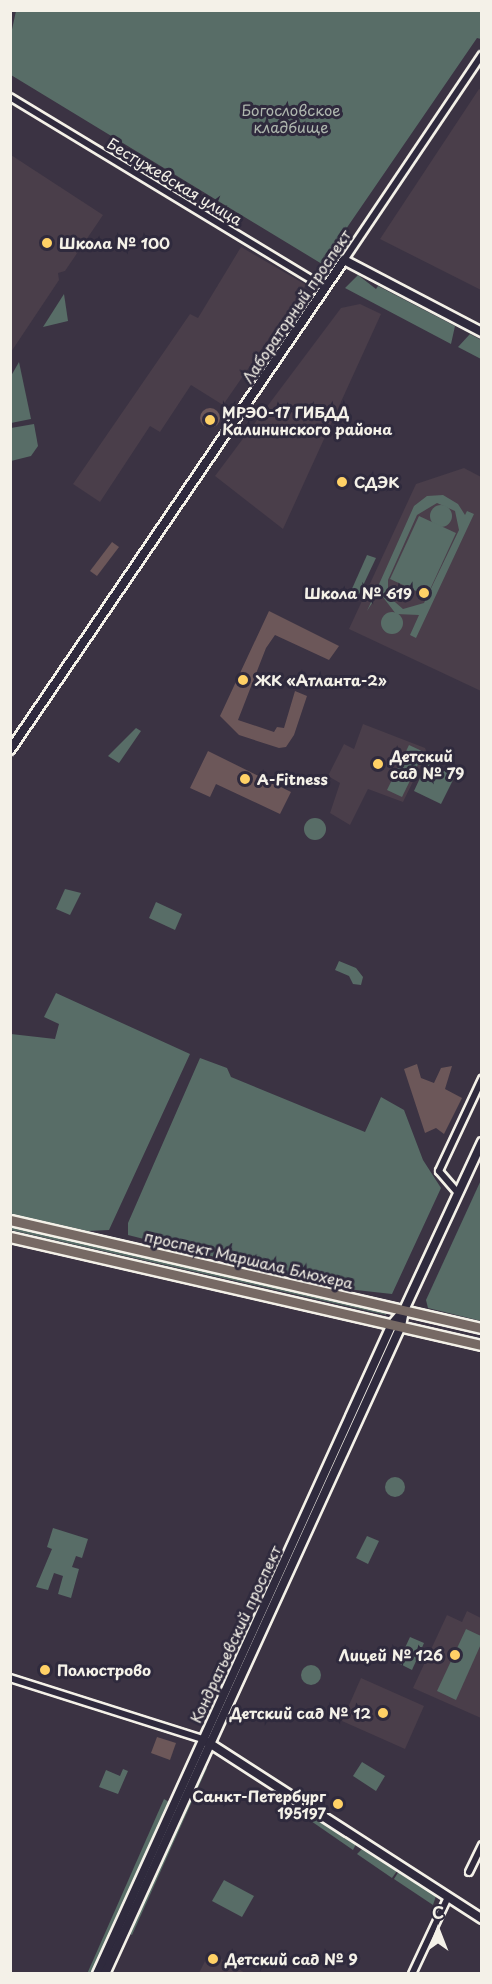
<!DOCTYPE html>
<html>
<head>
<meta charset="utf-8">
<style>
  body { margin:0 }
  #map { position:relative; width:492px; height:1984px; overflow:hidden; background:#3b3343; font-family:"Playpen Sans",sans-serif }
  div>[style] { position:absolute }
  [style*='--x'] { left:calc(var(--x)*1px); top:calc(var(--y)*1px); width:calc(var(--w)*1px); rotate:calc(var(--a)*1deg) }
  .built>* { inset:0; background:#4a3e4a }
  .green>* { inset:0; background:#586d67 }
  .round { border-radius:50% }
  .building>* { inset:0; background:#6c5759 }
  .roads { filter:drop-shadow(2px 0 #f4f1e8) drop-shadow(-2px 0 #f4f1e8) drop-shadow(0 2px #f4f1e8) drop-shadow(0 -2px #f4f1e8) }
  .minor>* { height:6px; margin:-3px; padding:0 3px; transform-origin:3px; border-radius:3px; background:#2f2a3d }
  .tertiary>* { height:8px; margin:-4px; padding:0 4px; transform-origin:4px; border-radius:4px; background:#2f2a3d }
  .secondary>* { height:8px; margin:-4px; padding:0 4px; transform-origin:4px; border-radius:4px; background:#2f2a3d }
  .primary>* { height:9px; margin:-4.5px; padding:0 4.5px; transform-origin:4.5px; border-radius:4.5px; background:#766964 }
  .dots>* { width:16px; height:16px; translate:-50% -50%; box-sizing:border-box; border:3px solid #2f2a3d; border-radius:50% }
  span { translate:-50% -50%; white-space:nowrap; text-align:center; line-height:1.15; -webkit-text-stroke:6px #2f2a3d; paint-order:stroke }
  .park-label { font-size:15px; color:#aeb6ae }
  .street-label { font-size:15px; color:#f4f1e8 }
  .poi-label { font-size:15px; color:#f4f1e8; font-weight:700 }
  .left { translate:0 -50%; text-align:left }
  .right { translate:-100% -50%; text-align:right }
  .frame { position:absolute; inset:0; border:12px solid #f4f1e8; pointer-events:none }
  .north { position:absolute; left:408px; top:1900px; width:60px; height:60px; -webkit-text-stroke:4px #2f2a3d; paint-order:stroke; rotate:0deg; font-size:16px; font-weight:700; line-height:24px; text-align:center; color:#f4f1e8 }
  .north::after { content:''; display:block; margin:auto; width:21px; height:27px; background:#f4f1e8; clip-path:polygon(50% 0,100% 100%,50% 72%,0 100%) }
</style>
</head>
<body>
<div id="map">
  <div class="built">
    <i style="clip-path:polygon(479px 89px,482px 90px,481px 290px,380px 239px)"></i>
    <i style="clip-path:polygon(11px 155px,103px 215px,65px 271px,58px 273px,59px 280px,11px 352px)"></i>
    <i style="clip-path:polygon(241px 247px,306px 285px,223px 405px,191px 385px,160px 432px,150px 426px,100px 502px,73px 484px,190px 314px,198px 318px)"></i>
    <i style="clip-path:polygon(360px 304px,381px 314px,283px 529px,215px 476px,341px 308px)"></i>
    <i style="clip-path:polygon(464px 468px,481px 477px,481px 691px,349px 629px,416px 484px)"></i>
    <i style="clip-path:polygon(363px 724px,425px 748px,427px 753px,403px 802px,368px 789px,350px 825px,330px 813px,340px 783px,328px 776px,344px 744px,354px 749px)"></i>
    <i style="clip-path:polygon(467px 1611px,481px 1618px,481px 1718px,413px 1688px,447px 1615px,462px 1622px)"></i>
    <i style="clip-path:polygon(361px 1678px,424px 1706px,405px 1749px,342px 1721px)"></i>
    <i style="clip-path:polygon(209px 1953px,231px 1964px,245px 1973px,199px 1973px)"></i>
  </div>
  <div class="green">
    <i style="clip-path:polygon(16px 11px,481px 11px,481px 39px,477px 38px,322px 264px,11px 75px,11px 34px)"></i>
    <i style="clip-path:polygon(358px 275px,376px 289px,378px 286px,455px 326px,451px 344px,345px 288px)"></i>
    <i style="clip-path:polygon(64px 294px,68px 321px,43px 327px)"></i>
    <i style="clip-path:polygon(470px 334px,481px 340px,481px 359px,458px 347px)"></i>
    <i style="clip-path:polygon(19px 362px,31px 419px,11px 423px,11px 376px)"></i>
    <i style="clip-path:polygon(34px 424px,38px 446px,31px 456px,11px 461px,11px 428px)"></i>
    <i style="clip-path:polygon(evenodd,443px 495px,458px 504px,465px 515px,467px 511px,474px 514px,416px 638px,410px 635px,419px 615px,396px 614px,379px 592px,367px 611px,414px 506px,427px 496px,443px 495px,437px 503px,455px 511px,459px 530px,424px 603px,403px 609px,388px 596px,388px 580px,417px 515px,437px 503px)"></i>
    <i class="round" style="left:430px;top:505px;width:22px;height:22px"></i>
    <i style="clip-path:polygon(419px 516px,456px 533px,427px 596px,390px 579px)"></i>
    <i style="clip-path:polygon(367px 555px,376px 558px,359px 594px,351px 591px)"></i>
    <i class="round" style="left:381px;top:612px;width:22px;height:22px"></i>
    <i style="clip-path:polygon(136px 728px,141px 731px,119px 763px,108px 756px)"></i>
    <i style="clip-path:polygon(409px 745px,424px 752px,402px 797px,387px 790px)"></i>
    <i style="clip-path:polygon(427px 763px,455px 776px,441px 804px,414px 791px)"></i>
    <i class="round" style="left:304px;top:818px;width:22px;height:22px"></i>
    <i style="clip-path:polygon(65px 889px,81px 893px,70px 915px,56px 909px)"></i>
    <i style="clip-path:polygon(156px 902px,182px 914px,175px 930px,149px 918px)"></i>
    <i style="clip-path:polygon(339px 961px,356px 968px,363px 977px,361px 985px,353px 984px,349px 976px,335px 970px)"></i>
    <i style="clip-path:polygon(56px 993px,190px 1054px,109px 1230px,88px 1231px,11px 1214px,11px 1034px,55px 1039px,59px 1024px,44px 1017px)"></i>
    <i style="clip-path:polygon(200px 1058px,227px 1068px,231px 1077px,365px 1132px,381px 1097px,404px 1110px,423px 1160px,441px 1188px,392px 1294px,338px 1288px,128px 1235px,128px 1223px)"></i>
    <i style="clip-path:polygon(481px 1180px,482px 1321px,481px 1321px,428px 1308px,426px 1300px)"></i>
    <i style="clip-path:polygon(11px 1226px,386px 1313px,386px 1315px,11px 1230px)"></i>
    <i class="round" style="left:385px;top:1477px;width:20px;height:20px"></i>
    <i style="clip-path:polygon(53px 1528px,88px 1539px,82px 1558px,76px 1556px,72px 1567px,79px 1569px,71px 1598px,58px 1594px,63px 1576px,54px 1573px,48px 1590px,36px 1587px,52px 1549px,47px 1547px)"></i>
    <i style="clip-path:polygon(367px 1536px,379px 1541px,368px 1564px,356px 1558px)"></i>
    <i style="clip-path:polygon(466px 1629px,481px 1636px,481px 1644px,456px 1700px,437px 1691px)"></i>
    <i style="clip-path:polygon(410px 1637px,424px 1643px,412px 1670px,398px 1663px)"></i>
    <i class="round" style="left:301px;top:1665px;width:20px;height:20px"></i>
    <i style="clip-path:polygon(362px 1762px,385px 1776px,376px 1791px,353px 1776px)"></i>
    <i style="clip-path:polygon(202px 1766px,207px 1768px,132px 1935px,128px 1933px)"></i>
    <i style="clip-path:polygon(123px 1769px,128px 1771px,118px 1794px,99px 1787px,106px 1770px,120px 1776px)"></i>
    <i style="clip-path:polygon(164px 1799px,169px 1802px,93px 1973px,87px 1974px)"></i>
    <i style="clip-path:polygon(315px 1816px,356px 1844px,353px 1850px,311px 1821px)"></i>
    <i style="clip-path:polygon(363px 1848px,397px 1871px,392px 1878px,357px 1854px)"></i>
    <i style="clip-path:polygon(399px 1871px,436px 1896px,433px 1905px,394px 1879px)"></i>
    <i style="clip-path:polygon(224px 1880px,254px 1896px,242px 1917px,212px 1901px)"></i>
  </div>
  <div class="building">
    <i class="round" style="left:200px;top:408px;width:20px;height:20px"></i>
    <i style="clip-path:polygon(112px 542px,119px 547px,97px 576px,90px 571px)"></i>
    <i style="clip-path:polygon(269px 611px,339px 646px,329px 660px,275px 635px,266px 648px,238px 720px,274px 732px,277px 727px,284px 728px,295px 691px,307px 696px,294px 735px,286px 747px,279px 748px,239px 735px,220px 716px)"></i>
    <i style="clip-path:polygon(208px 751px,291px 792px,280px 814px,216px 784px,210px 797px,190px 788px)"></i>
    <i style="clip-path:polygon(417px 1064px,421px 1078px,434px 1083px,441px 1068px,452px 1066px,445px 1089px,462px 1098px,444px 1134px,436px 1128px,425px 1133px,404px 1069px)"></i>
    <i style="clip-path:polygon(157px 1737px,176px 1743px,170px 1760px,151px 1753px)"></i>
  </div>
  <div class="roads">
    <div class="minor">
      <i style="--x:10;--y:97;--w:368;--a:31.2"></i>
      <i style="--x:344;--y:260;--w:247;--a:-56.1"></i>
      <i style="--x:458;--y:1193;--w:29;--a:-131"></i>
      <i style="--x:439;--y:1171;--w:102;--a:-64.9"></i>
      <i style="--x:10;--y:1678;--w:201;--a:17.6"></i>
      <i style="--x:469;--y:1872;--w:30;--a:-64"></i>
      <i style="--x:412;--y:1974;--w:85;--a:-64.9"></i>
    </div>
    <div class="tertiary">
      <i style="--x:10;--y:750;--w:593;--a:-55.72"></i>
      <i style="--x:344;--y:260;--w:156;--a:27.6"></i>
      <i style="--x:404;--y:1310;--w:185;--a:-65.1"></i>
      <i style="--x:206;--y:1741;--w:328;--a:32.8"></i>
    </div>
    <div class="secondary">
      <i style="--x:97;--y:1974;--w:714;--a:-65.59"></i>
      <i style="--x:392;--y:1324;--w:18;--a:-49"></i>
      <i style="--x:105;--y:1974;--w:712;--a:-65.45"></i>
      <i style="--x:401;--y:1326;--w:16;--a:-79"></i>
    </div>
    <div class="primary">
      <i style="--x:10;--y:1220;--w:484;--a:12.9"></i>
      <i style="--x:10;--y:1237;--w:484;--a:12.9"></i>
    </div>
  </div>
  <div class="dots">
    <i style="left:47px;top:243px;background:#ffd166"></i>
    <i style="left:210px;top:420px;background:#ffd166"></i>
    <i style="left:342px;top:482px;background:#ffd166"></i>
    <i style="left:424px;top:593px;background:#ffd166"></i>
    <i style="left:243px;top:680px;background:#ffd166"></i>
    <i style="left:378px;top:764px;background:#ffd166"></i>
    <i style="left:245px;top:779px;background:#ffd166"></i>
    <i style="left:455px;top:1655px;background:#ffd166"></i>
    <i style="left:45px;top:1670px;background:#ffd166"></i>
    <i style="left:383px;top:1713px;background:#ffd166"></i>
    <i style="left:338px;top:1804px;background:#ffd166"></i>
    <i style="left:213px;top:1959px;background:#ffd166"></i>
  </div>
  <div class="park-label">
    <span style="left:291px;top:118px">Богословское<br>кладбище</span>
  </div>
  <div class="street-label">
    <span style="left:175px;top:181px;rotate:31deg">Бестужевская улица</span>
    <span style="left:296px;top:306px;rotate:-56deg">Лабораторный проспект</span>
    <span style="left:249px;top:1259px;rotate:13deg">проспект Маршала Блюхера</span>
    <span style="left:235px;top:1634px;rotate:-65deg">Кондратьевский проспект</span>
  </div>
  <div class="poi-label">
    <span class="left" style="left:59px;top:243px">Школа № 100</span>
    <span class="left" style="left:222px;top:420px">МРЭО-17 ГИБДД<br>Калининского района</span>
    <span class="left" style="left:354px;top:482px">СДЭК</span>
    <span class="right" style="left:412px;top:593px">Школа № 619</span>
    <span class="left" style="left:255px;top:680px">ЖК «Атланта-2»</span>
    <span class="left" style="left:390px;top:764px">Детский<br>сад № 79</span>
    <span class="left" style="left:257px;top:779px">A-Fitness</span>
    <span class="right" style="left:443px;top:1655px">Лицей № 126</span>
    <span class="left" style="left:57px;top:1670px">Полюстрово</span>
    <span class="right" style="left:371px;top:1713px">Детский сад № 12</span>
    <span class="right" style="left:326px;top:1804px">Санкт-Петербург<br>195197</span>
    <span class="left" style="left:225px;top:1959px">Детский сад № 9</span>
  </div>
  <div class="frame"></div>
  <div class="north">С</div>
</div>
</body>
</html>
